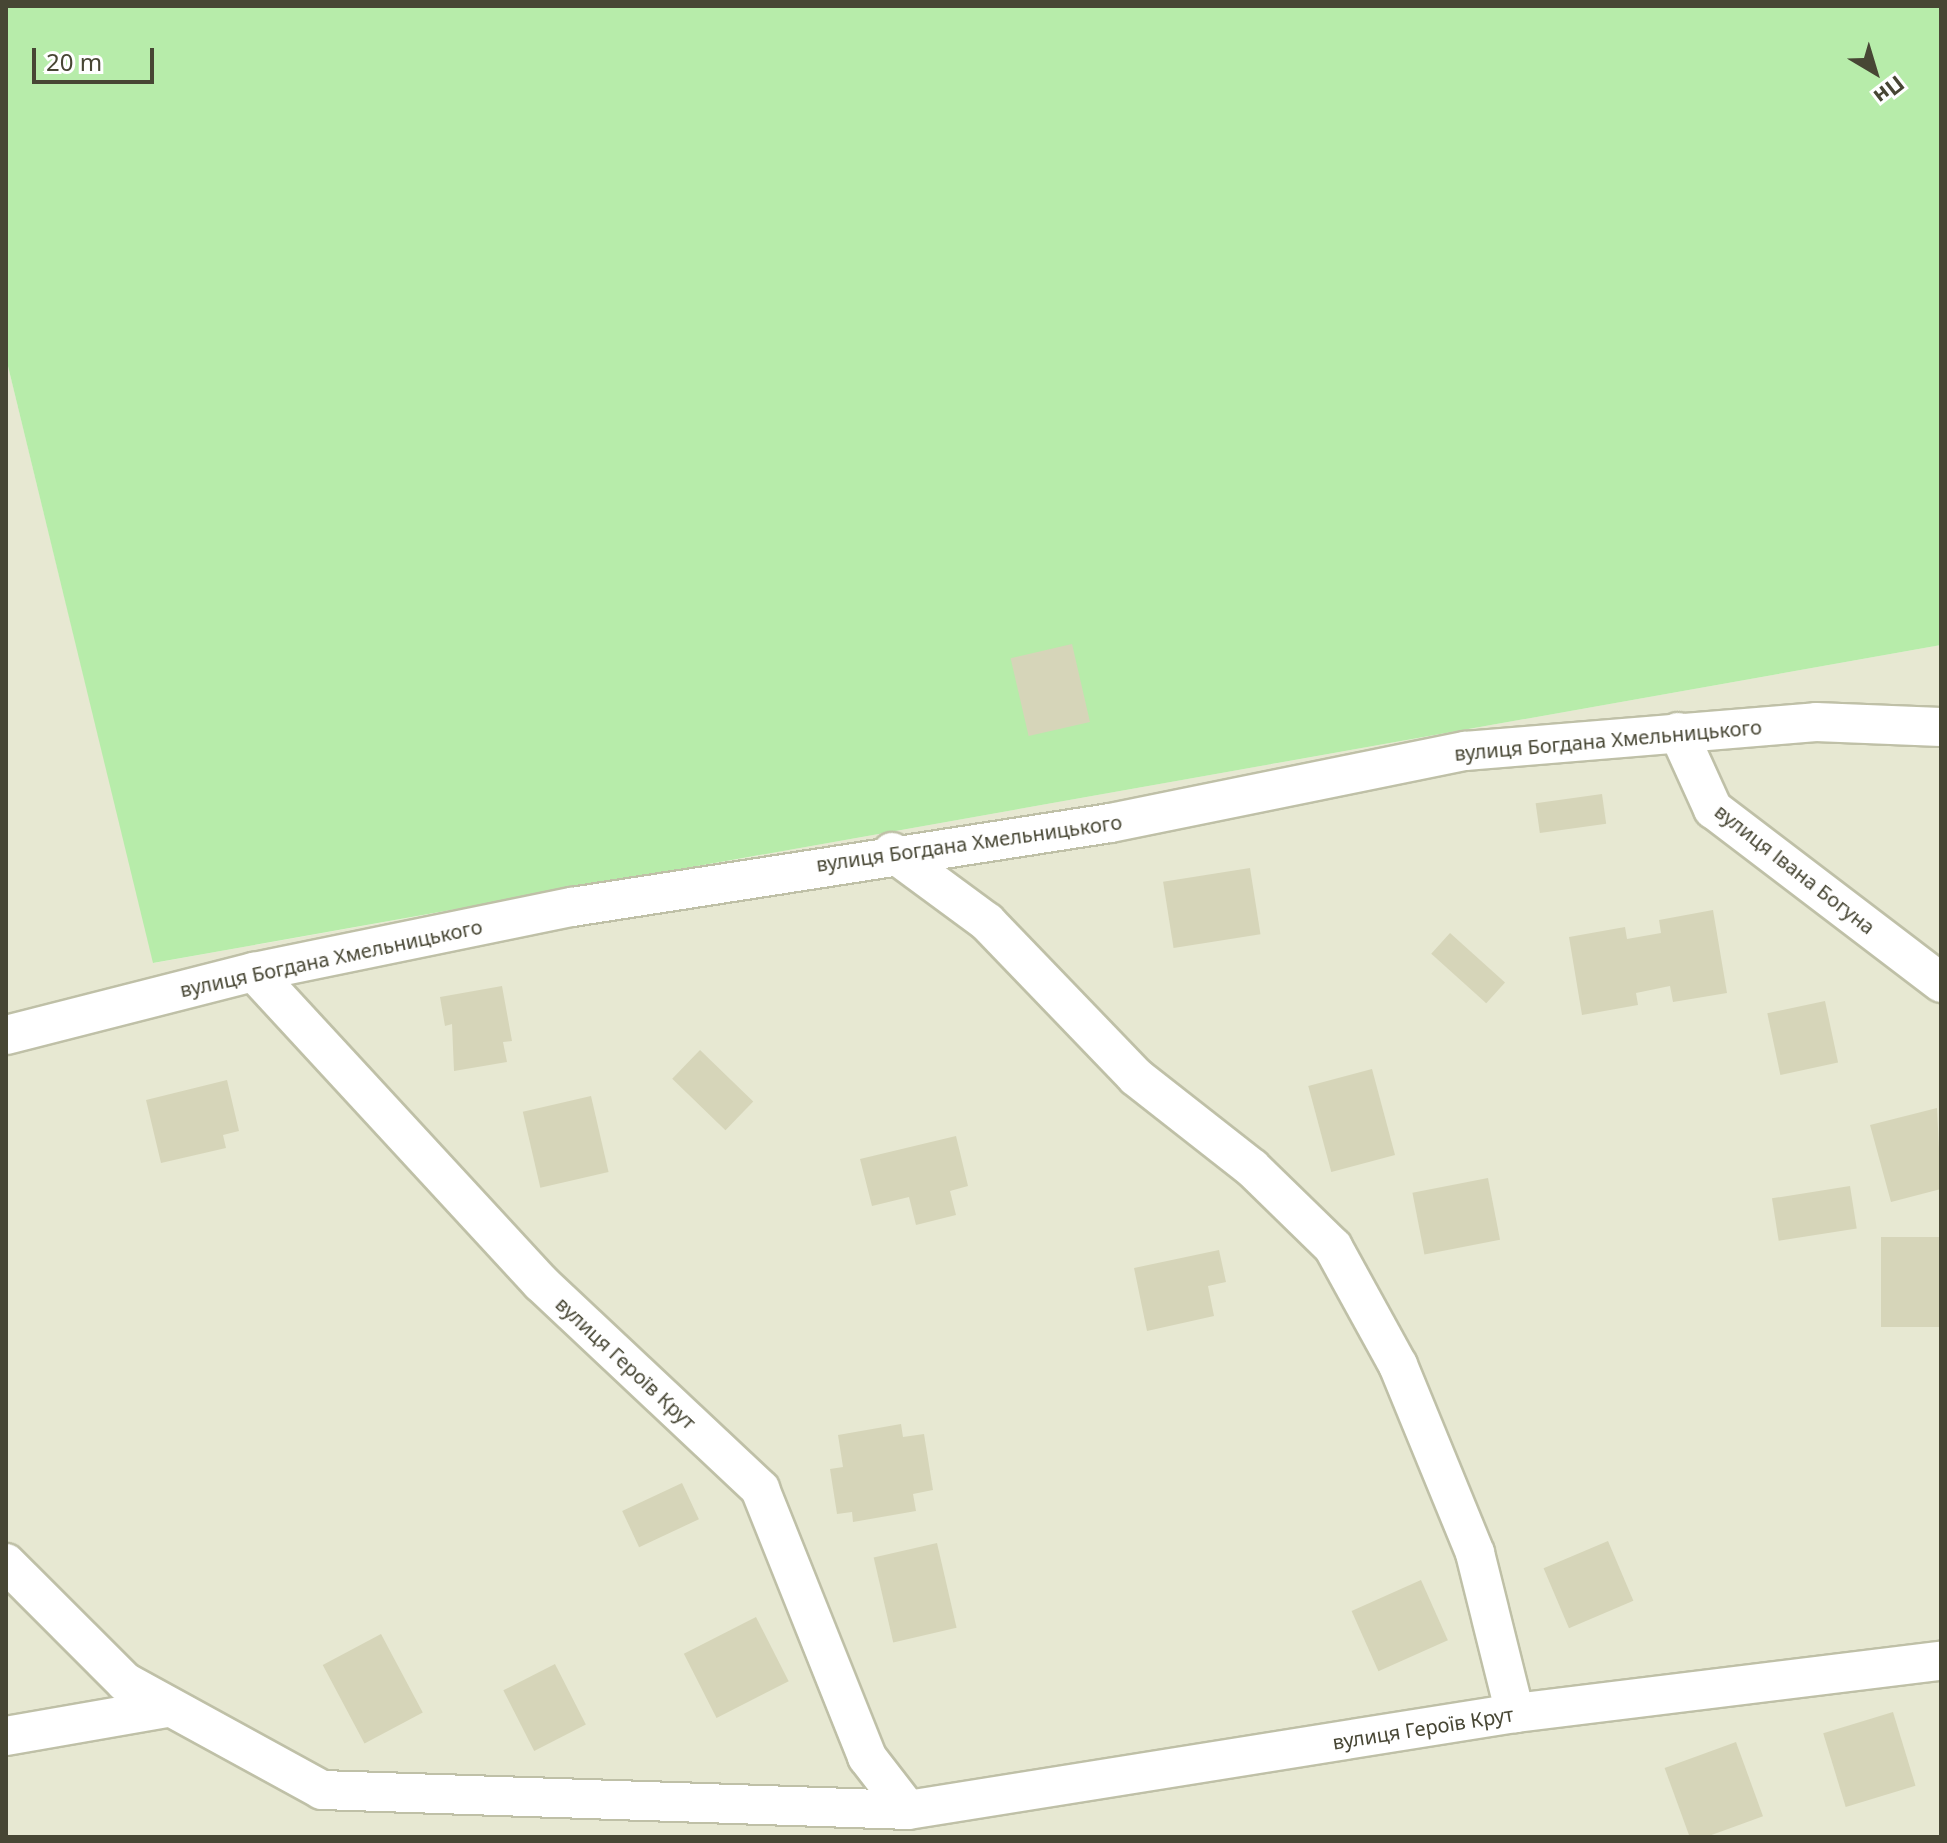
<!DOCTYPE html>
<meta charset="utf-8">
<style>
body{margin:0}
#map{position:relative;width:1947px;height:1843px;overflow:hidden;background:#f3f4e5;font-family:"Noto Sans",sans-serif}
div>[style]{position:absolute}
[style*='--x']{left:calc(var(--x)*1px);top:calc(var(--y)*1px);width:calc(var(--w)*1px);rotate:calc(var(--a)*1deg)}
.residential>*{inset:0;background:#e7e8d2}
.green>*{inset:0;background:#b7ecaa}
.building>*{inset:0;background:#d6d5b9;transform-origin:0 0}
.roads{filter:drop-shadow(2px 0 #bfc0a7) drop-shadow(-2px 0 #bfc0a7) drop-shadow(0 2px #bfc0a7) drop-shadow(0 -2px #bfc0a7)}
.minor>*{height:38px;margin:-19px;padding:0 19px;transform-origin:19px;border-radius:19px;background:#fff}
span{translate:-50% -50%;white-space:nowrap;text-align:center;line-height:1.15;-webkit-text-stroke:7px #fff;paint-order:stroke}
.street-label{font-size:20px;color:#474634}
.frame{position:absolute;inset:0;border:8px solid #474634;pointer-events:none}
.north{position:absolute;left:1835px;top:32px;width:80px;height:80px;-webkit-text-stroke:6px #fff;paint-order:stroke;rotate:142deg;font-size:22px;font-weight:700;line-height:32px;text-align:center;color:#474634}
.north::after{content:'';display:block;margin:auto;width:28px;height:36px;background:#474634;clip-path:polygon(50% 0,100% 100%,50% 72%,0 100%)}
.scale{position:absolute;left:32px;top:48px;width:122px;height:36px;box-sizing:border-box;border:4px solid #474634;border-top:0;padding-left:10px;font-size:24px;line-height:28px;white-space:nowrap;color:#474634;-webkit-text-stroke:6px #fff;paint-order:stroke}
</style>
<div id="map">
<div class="residential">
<i style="clip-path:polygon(6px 358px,154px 963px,1941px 645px,1941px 1837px,6px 1837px)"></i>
</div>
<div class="green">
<i style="clip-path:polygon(6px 6px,1941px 6px,1941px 645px,153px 963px,6px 358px)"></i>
</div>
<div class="building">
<i style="left:1072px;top:644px;width:80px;height:63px;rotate:77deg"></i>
<i style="left:1602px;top:794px;width:30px;height:67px;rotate:82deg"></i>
<i style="left:1250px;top:868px;width:67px;height:88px;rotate:81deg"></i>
<i style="clip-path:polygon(1713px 910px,1727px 993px,1673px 1002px,1670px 986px,1636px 993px,1638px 1005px,1582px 1015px,1569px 937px,1625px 927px,1627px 939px,1661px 933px,1659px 920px)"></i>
<i style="left:1450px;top:933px;width:74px;height:28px;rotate:42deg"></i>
<i style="clip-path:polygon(502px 986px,512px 1041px,503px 1042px,507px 1062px,454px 1071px,452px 1024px,445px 1026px,440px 997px)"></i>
<i style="left:1825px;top:1001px;width:63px;height:59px;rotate:78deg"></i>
<i style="left:700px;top:1050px;width:74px;height:40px;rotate:44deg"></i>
<i style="left:1372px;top:1069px;width:89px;height:66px;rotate:75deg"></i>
<i style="clip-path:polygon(227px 1080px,239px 1131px,223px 1135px,226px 1148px,161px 1163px,146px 1100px)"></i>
<i style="left:591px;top:1096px;width:78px;height:70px;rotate:77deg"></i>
<i style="clip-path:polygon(1937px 1108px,1941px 1189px,1891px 1202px,1870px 1125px)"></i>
<i style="clip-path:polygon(956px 1136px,968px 1186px,950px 1191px,956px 1215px,916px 1225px,909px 1197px,872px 1206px,860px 1159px)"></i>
<i style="left:1488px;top:1178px;width:63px;height:77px;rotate:79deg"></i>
<i style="left:1850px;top:1186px;width:43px;height:79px;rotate:81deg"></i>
<i style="left:1941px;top:1237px;width:90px;height:60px;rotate:90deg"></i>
<i style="clip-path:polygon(1219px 1250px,1226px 1282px,1208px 1286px,1214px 1316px,1147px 1331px,1134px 1268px)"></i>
<i style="clip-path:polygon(901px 1424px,903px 1437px,924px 1434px,933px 1490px,913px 1494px,916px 1511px,853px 1522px,852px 1512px,837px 1514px,830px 1469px,843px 1467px,838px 1435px)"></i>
<i style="left:682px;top:1483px;width:40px;height:66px;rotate:65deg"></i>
<i style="left:1608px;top:1541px;width:65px;height:70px;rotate:67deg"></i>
<i style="left:937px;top:1543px;width:87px;height:65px;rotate:77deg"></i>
<i style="left:1421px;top:1580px;width:66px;height:76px;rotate:66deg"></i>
<i style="left:756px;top:1617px;width:72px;height:81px;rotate:63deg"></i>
<i style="left:381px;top:1634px;width:89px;height:66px;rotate:62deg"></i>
<i style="left:555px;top:1664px;width:68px;height:58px;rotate:63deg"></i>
<i style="left:1893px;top:1712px;width:77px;height:73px;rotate:73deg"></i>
<i style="left:1736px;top:1742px;width:79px;height:76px;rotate:70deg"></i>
</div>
<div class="roads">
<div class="minor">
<i style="--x:1678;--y:732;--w:85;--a:65.6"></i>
<i style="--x:1713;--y:809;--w:287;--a:37.3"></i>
<i style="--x:892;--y:852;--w:118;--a:36.4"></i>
<i style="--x:987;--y:922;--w:215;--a:46.1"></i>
<i style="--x:1136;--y:1077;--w:147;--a:38.1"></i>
<i style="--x:1252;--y:1168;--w:113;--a:44.3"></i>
<i style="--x:1333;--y:1247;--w:135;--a:61.2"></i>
<i style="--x:1398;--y:1365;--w:203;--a:67.7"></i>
<i style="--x:1475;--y:1553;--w:165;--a:76"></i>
<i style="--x:254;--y:972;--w:423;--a:47.3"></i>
<i style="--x:541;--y:1283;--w:301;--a:43.2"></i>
<i style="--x:760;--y:1489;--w:289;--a:68.2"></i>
<i style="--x:867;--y:1757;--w:67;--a:52.3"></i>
<i style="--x:908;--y:1810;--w:615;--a:-9.08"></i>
<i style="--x:1515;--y:1713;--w:429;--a:-7"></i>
<i style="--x:6;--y:1035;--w:256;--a:-14.3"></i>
<i style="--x:254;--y:972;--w:325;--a:-11.6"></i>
<i style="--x:572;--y:907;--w:545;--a:-8.87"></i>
<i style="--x:1110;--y:823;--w:362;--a:-11.5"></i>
<i style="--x:1465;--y:751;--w:352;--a:-4.7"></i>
<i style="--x:1816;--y:722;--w:125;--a:2.3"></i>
<i style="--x:6;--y:1563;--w:168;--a:45"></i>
<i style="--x:125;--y:1682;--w:225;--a:28.7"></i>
<i style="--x:322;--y:1790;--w:586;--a:1.95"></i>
<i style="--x:6;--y:1736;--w:163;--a:-9.9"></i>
</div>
</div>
<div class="street-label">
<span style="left:1608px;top:740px;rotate:-5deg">вулиця Богдана Хмельницького</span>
<span style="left:969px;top:843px;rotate:-8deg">вулиця Богдана Хмельницького</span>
<span style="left:1795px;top:869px;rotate:38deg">вулиця Івана Богуна</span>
<span style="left:331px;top:958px;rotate:-12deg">вулиця Богдана Хмельницького</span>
<span style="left:626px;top:1363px;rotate:43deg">вулиця Героїв Крут</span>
<span style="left:1423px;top:1728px;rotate:-9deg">вулиця Героїв Крут</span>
</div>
<div class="frame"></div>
<div class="north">Пн</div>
<div class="scale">20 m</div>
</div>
